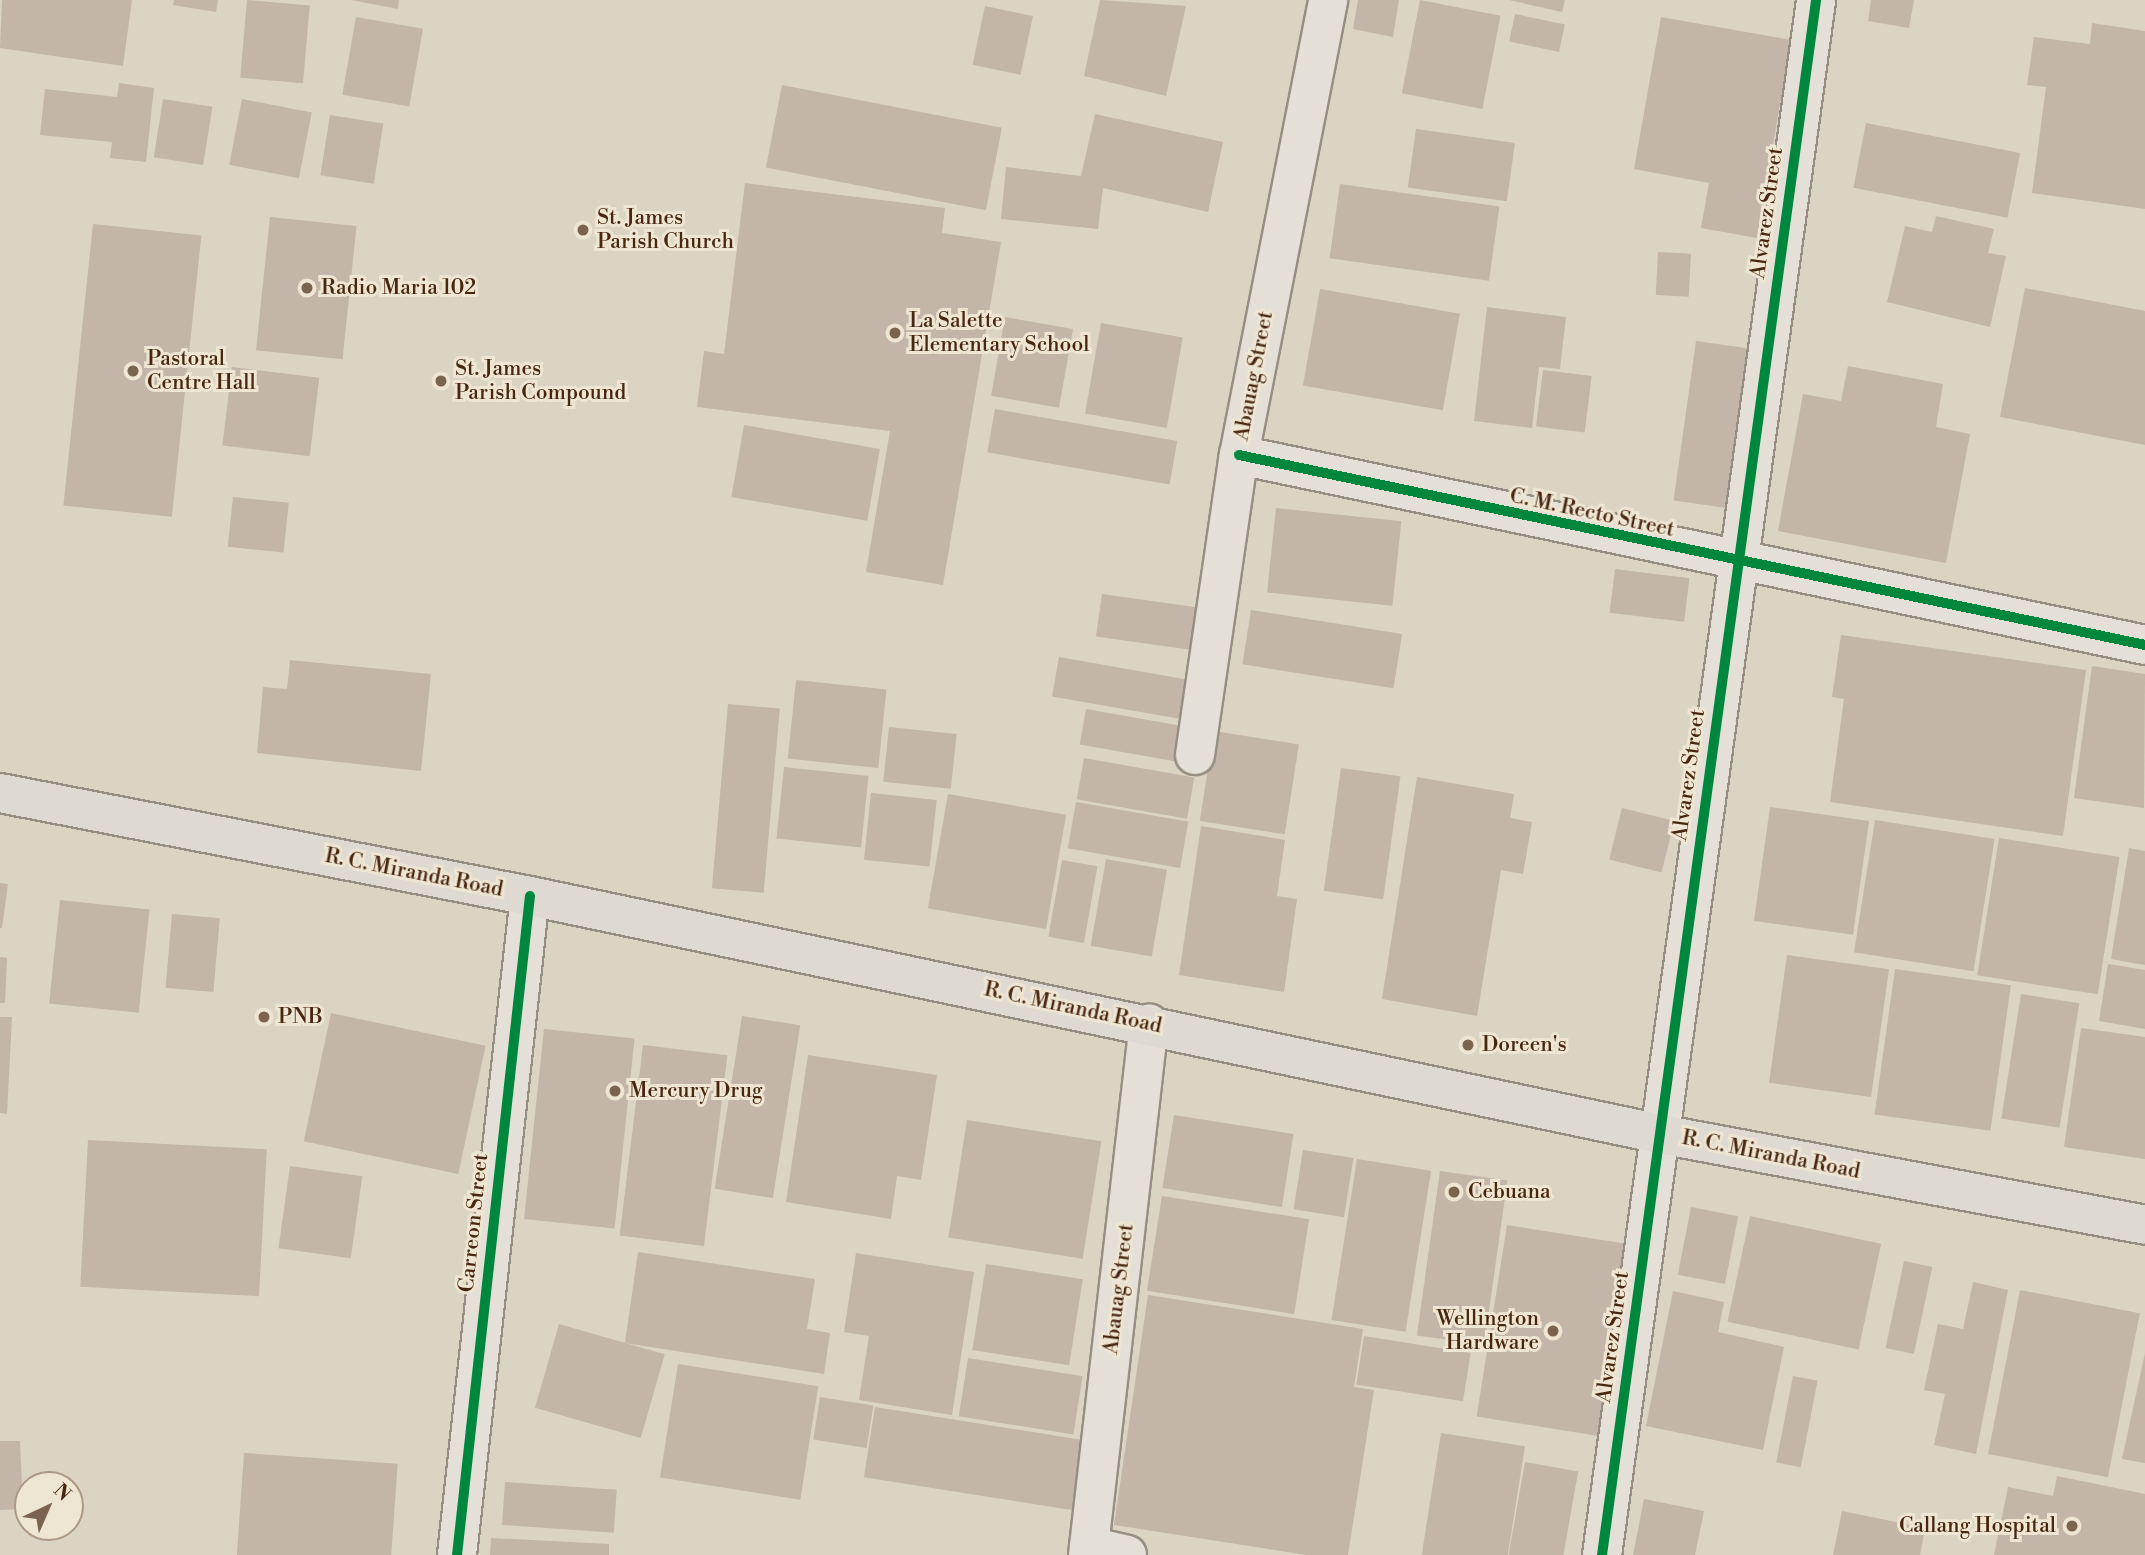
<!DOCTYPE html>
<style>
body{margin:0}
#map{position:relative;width:2145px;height:1555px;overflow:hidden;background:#dbd4c3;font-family:"Libre Bodoni",serif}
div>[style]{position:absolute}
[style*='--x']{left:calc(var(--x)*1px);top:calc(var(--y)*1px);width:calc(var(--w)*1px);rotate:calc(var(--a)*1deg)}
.building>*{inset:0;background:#c3b5a7;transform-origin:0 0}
.roads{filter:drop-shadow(2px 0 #968e82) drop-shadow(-2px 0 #968e82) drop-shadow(0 2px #968e82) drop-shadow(0 -2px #968e82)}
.minor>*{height:38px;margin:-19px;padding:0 19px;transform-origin:19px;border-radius:19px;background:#e4e0d7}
.major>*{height:38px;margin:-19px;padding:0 19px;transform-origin:19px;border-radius:19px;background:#dedad1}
.cycleway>*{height:10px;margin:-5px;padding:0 5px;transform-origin:5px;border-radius:5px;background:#00873e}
.dots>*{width:19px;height:19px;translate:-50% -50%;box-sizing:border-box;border:4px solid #eee5d2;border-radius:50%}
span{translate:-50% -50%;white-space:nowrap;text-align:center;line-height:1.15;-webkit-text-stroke:6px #eee5d2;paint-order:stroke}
.street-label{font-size:21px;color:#482711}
.poi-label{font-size:21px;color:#482711}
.left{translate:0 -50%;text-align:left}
.right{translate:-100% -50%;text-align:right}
.north{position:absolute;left:14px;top:1471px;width:70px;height:70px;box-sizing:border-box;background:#eee5d2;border:2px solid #ac9985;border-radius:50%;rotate:44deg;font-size:19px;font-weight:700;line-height:28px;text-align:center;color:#482711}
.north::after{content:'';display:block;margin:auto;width:24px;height:32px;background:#7b644f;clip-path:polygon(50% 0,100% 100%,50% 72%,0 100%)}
</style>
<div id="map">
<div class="building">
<i style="clip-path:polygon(2px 0,132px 0,123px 66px,0 48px)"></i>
<i style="clip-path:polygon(174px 0,218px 0,216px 12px,173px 5px)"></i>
<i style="left:247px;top:0;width:63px;height:78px;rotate:5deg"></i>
<i style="clip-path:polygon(351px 0,399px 0,398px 9px)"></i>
<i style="clip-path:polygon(1100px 0,1186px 6px,1166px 96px,1084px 76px)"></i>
<i style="clip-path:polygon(1358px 0,1399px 0,1393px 37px,1353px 29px)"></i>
<i style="left:1420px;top:0;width:82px;height:95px;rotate:11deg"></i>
<i style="clip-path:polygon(1509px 0,1565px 0,1562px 12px)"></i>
<i style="clip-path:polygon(1871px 0,1914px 0,1909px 28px,1868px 21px)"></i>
<i style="left:985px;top:6px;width:49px;height:60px;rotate:12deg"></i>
<i style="left:1515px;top:14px;width:51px;height:28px;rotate:12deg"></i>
<i style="left:356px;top:17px;width:68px;height:79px;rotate:10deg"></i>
<i style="clip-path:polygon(1661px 17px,1791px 40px,1757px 238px,1701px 228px,1709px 183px,1634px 169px)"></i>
<i style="clip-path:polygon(2092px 23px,2145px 31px,2145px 209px,2032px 193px,2046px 87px,2027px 85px,2034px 37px,2090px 44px)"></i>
<i style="clip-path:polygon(119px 83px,154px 88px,146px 162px,110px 158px,112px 142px,40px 135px,45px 89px,117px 97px)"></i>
<i style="left:782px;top:85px;width:224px;height:84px;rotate:11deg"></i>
<i style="left:163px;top:99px;width:50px;height:59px;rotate:9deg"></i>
<i style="left:242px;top:99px;width:71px;height:67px;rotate:11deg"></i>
<i style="clip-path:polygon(1095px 114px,1223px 142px,1208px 212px,1103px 188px,1098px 229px,1001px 219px,1006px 167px,1081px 176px)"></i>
<i style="left:330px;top:115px;width:54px;height:61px;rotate:9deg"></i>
<i style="left:1866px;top:123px;width:157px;height:66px;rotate:11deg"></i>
<i style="left:1416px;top:129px;width:100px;height:59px;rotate:8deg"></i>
<i style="clip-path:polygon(745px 183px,945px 208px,942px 233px,1001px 242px,943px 585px,866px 572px,890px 431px,697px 407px,704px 351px,724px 354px)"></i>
<i style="left:1340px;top:184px;width:161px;height:75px;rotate:8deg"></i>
<i style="clip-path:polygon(1936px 216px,1994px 229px,1988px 253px,2006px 256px,1990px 327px,1887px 302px,1905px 226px,1932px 232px)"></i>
<i style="left:270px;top:217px;width:87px;height:134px;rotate:6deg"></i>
<i style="left:93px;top:224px;width:109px;height:283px;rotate:6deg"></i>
<i style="left:1658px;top:252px;width:33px;height:43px;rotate:3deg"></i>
<i style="clip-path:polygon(2025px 288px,2145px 311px,2145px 445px,2000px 417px)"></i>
<i style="left:1320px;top:289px;width:142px;height:98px;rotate:10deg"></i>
<i style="clip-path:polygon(1487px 307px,1566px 317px,1560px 369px,1539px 367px,1532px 428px,1474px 421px)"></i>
<i style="left:1005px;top:317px;width:69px;height:80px;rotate:10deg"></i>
<i style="left:1101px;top:323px;width:83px;height:92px;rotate:10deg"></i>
<i style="left:1696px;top:341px;width:59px;height:161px;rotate:8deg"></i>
<i style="clip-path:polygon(1848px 366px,1943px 384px,1936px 427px,1970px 434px,1946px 563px,1778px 531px,1803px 394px,1841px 401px)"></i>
<i style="left:232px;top:367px;width:88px;height:79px;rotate:7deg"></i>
<i style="left:1543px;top:370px;width:49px;height:57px;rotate:7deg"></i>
<i style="left:995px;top:409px;width:185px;height:44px;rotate:10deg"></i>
<i style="left:744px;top:425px;width:138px;height:73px;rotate:10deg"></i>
<i style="left:233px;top:497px;width:56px;height:50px;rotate:6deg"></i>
<i style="left:1276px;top:508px;width:126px;height:85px;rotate:6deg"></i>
<i style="left:1615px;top:569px;width:75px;height:44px;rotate:7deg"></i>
<i style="left:1102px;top:594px;width:102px;height:43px;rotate:8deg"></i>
<i style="left:1251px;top:610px;width:153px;height:55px;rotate:9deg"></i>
<i style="clip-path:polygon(1841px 635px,2086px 670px,2063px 836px,1830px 802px,1844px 699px,1832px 697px)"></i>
<i style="left:1059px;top:657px;width:138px;height:40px;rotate:10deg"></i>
<i style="clip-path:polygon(290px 660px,431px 674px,421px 771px,257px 753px,263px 687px,287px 689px)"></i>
<i style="clip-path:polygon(2092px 666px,2145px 674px,2144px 808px,2074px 798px)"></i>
<i style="left:796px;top:680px;width:91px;height:79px;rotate:6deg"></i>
<i style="left:728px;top:704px;width:52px;height:185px;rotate:5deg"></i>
<i style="left:1086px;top:709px;width:105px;height:36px;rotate:10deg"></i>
<i style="left:889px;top:727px;width:68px;height:55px;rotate:6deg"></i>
<i style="left:1214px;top:731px;width:86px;height:91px;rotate:9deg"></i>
<i style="left:1084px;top:758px;width:112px;height:42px;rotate:10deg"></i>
<i style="left:784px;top:767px;width:85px;height:72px;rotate:6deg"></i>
<i style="left:1341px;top:768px;width:60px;height:124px;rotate:8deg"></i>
<i style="clip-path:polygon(1417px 777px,1514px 794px,1510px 818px,1532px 822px,1523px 874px,1501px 870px,1477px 1016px,1382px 999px)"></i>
<i style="left:871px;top:793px;width:66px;height:67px;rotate:6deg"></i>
<i style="left:948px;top:794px;width:120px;height:116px;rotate:10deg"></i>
<i style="left:1076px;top:802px;width:114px;height:47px;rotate:10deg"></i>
<i style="left:1770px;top:807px;width:100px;height:115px;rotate:8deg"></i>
<i style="left:1622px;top:808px;width:54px;height:53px;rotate:14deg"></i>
<i style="left:1875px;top:820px;width:121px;height:134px;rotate:9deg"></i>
<i style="clip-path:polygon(1201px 826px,1285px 840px,1277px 896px,1297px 899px,1284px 992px,1179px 975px)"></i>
<i style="left:1999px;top:838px;width:122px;height:139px;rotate:9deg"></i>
<i style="clip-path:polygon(2129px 848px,2145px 851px,2145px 965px,2111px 959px)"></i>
<i style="left:1106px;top:859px;width:62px;height:88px;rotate:10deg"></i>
<i style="left:1062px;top:860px;width:36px;height:78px;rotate:10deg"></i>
<i style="clip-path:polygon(0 883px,8px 884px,2px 928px,0 928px)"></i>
<i style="left:60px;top:900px;width:90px;height:104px;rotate:6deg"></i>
<i style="left:172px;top:914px;width:48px;height:74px;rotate:5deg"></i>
<i style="left:1787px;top:955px;width:103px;height:129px;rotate:8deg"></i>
<i style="clip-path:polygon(0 957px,7px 958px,5px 1003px,0 1003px)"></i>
<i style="clip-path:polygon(2108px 964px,2145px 970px,2145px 1029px,2099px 1021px)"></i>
<i style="left:1895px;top:969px;width:117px;height:147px;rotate:8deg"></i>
<i style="left:2021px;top:994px;width:59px;height:126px;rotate:9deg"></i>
<i style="left:331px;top:1013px;width:158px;height:131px;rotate:12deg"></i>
<i style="left:742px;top:1016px;width:59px;height:175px;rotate:9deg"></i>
<i style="clip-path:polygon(0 1017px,12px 1017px,7px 1114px,0 1113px)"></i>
<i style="clip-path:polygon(2081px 1028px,2145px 1037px,2145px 1159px,2064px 1147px)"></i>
<i style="left:544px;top:1029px;width:91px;height:191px;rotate:6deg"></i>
<i style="left:643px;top:1045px;width:85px;height:192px;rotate:7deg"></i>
<i style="clip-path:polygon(808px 1055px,937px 1075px,921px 1180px,897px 1176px,891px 1219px,786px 1202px)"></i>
<i style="left:1174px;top:1115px;width:121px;height:74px;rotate:9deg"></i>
<i style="left:967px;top:1120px;width:136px;height:119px;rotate:9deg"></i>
<i style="left:88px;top:1140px;width:179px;height:147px;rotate:3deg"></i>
<i style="left:1303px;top:1150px;width:51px;height:60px;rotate:9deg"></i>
<i style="left:1357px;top:1159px;width:75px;height:163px;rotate:9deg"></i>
<i style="left:290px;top:1166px;width:73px;height:83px;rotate:8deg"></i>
<i style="left:1440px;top:1171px;width:68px;height:166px;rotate:8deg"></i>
<i style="left:1162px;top:1196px;width:149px;height:96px;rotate:9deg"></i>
<i style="left:1691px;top:1207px;width:48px;height:69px;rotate:11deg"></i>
<i style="left:1750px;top:1216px;width:134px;height:108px;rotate:12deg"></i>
<i style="left:1507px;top:1225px;width:122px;height:194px;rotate:9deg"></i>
<i style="clip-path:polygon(638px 1252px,815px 1279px,807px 1329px,830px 1333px,824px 1374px,625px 1343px)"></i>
<i style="clip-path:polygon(856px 1253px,974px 1272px,952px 1415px,859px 1400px,869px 1336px,844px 1332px)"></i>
<i style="left:1904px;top:1261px;width:29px;height:89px;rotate:12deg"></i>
<i style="left:986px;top:1264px;width:98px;height:87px;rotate:9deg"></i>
<i style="clip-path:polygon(1973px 1282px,2008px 1290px,1976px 1454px,1934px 1445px,1945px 1394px,1924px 1390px,1938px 1324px,1963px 1329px)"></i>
<i style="left:2020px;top:1290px;width:122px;height:167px;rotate:11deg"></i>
<i style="clip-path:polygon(1673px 1291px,1724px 1302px,1718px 1332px,1784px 1347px,1763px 1450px,1646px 1426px)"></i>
<i style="clip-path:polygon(1148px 1295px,1363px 1329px,1354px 1387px,1374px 1390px,1348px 1555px,1307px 1555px,1114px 1525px)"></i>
<i style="left:559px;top:1324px;width:110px;height:87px;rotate:16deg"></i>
<i style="left:1364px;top:1336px;width:108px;height:49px;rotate:9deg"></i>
<i style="clip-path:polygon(2145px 1353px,2145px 1463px,2122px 1459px)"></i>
<i style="left:968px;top:1358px;width:116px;height:59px;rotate:9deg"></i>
<i style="left:678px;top:1364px;width:142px;height:115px;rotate:9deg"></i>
<i style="left:1793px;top:1376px;width:25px;height:88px;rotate:11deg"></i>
<i style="left:820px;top:1397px;width:54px;height:43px;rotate:9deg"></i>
<i style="left:875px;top:1407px;width:215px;height:71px;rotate:9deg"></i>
<i style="left:1441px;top:1433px;width:85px;height:123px;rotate:9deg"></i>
<i style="clip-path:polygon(0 1441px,20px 1441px,23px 1509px,0 1510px)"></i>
<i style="left:244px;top:1453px;width:154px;height:102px;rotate:4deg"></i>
<i style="left:1525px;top:1462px;width:54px;height:94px;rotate:10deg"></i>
<i style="clip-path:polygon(2057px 1476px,2145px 1494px,2145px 1555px,1994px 1555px,2008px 1487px,2053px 1496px)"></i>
<i style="left:505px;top:1482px;width:112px;height:43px;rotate:4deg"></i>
<i style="clip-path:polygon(1644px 1499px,1704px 1511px,1695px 1555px,1633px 1555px)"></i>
<i style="clip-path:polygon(1842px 1511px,1925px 1528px,1920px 1555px,1833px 1555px)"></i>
<i style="clip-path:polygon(491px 1538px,609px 1544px,609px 1555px,490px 1555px)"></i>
</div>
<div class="roads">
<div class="minor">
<i style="--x:1239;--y:455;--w:926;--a:11.84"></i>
<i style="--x:1195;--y:755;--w:303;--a:-81.7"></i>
<i style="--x:1239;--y:455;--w:464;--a:-78.9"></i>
<i style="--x:1089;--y:1546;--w:39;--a:13"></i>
<i style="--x:457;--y:1555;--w:663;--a:-83.68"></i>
<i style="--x:1088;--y:1555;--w:535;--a:-83.46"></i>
<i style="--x:1602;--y:1555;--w:1570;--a:-82.16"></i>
</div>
<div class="major">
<i style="--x:0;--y:793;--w:540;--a:11"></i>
<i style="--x:530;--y:896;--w:1155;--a:11.89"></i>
<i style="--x:1660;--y:1134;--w:493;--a:10.6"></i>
</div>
</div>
<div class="cycleway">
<i style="--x:1239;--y:455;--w:926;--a:11.84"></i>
<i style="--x:457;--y:1555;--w:663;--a:-83.68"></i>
<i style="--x:1602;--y:1555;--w:1570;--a:-82.16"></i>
</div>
<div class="dots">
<i style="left:583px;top:230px;background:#7b644f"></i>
<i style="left:307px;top:288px;background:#7b644f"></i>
<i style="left:895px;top:333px;background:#7b644f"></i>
<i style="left:133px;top:371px;background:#7b644f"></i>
<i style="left:441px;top:381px;background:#7b644f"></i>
<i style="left:264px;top:1017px;background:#7b644f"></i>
<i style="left:1468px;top:1045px;background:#7b644f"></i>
<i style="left:615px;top:1091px;background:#7b644f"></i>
<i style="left:1454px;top:1192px;background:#7b644f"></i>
<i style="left:1553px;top:1331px;background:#7b644f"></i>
<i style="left:2072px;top:1526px;background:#7b644f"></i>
</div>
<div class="street-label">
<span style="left:1767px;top:213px;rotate:-82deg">Alvarez Street</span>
<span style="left:1254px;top:376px;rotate:-79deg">Abauag Street</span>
<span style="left:1592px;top:513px;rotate:12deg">C. M. Recto Street</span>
<span style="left:1689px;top:775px;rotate:-82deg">Alvarez Street</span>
<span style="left:414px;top:873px;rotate:11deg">R. C. Miranda Road</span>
<span style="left:1073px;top:1008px;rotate:12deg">R. C. Miranda Road</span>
<span style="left:1771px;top:1155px;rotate:11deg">R. C. Miranda Road</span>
<span style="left:474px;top:1223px;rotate:-84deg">Carreon Street</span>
<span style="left:1119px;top:1289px;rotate:-83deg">Abauag Street</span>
<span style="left:1613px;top:1337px;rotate:-82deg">Alvarez Street</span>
</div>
<div class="poi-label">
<span class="left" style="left:597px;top:230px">St. James<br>Parish Church</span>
<span class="left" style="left:321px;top:288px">Radio Maria 102</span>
<span class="left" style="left:909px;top:333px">La Salette<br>Elementary School</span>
<span class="left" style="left:147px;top:371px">Pastoral<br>Centre Hall</span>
<span class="left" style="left:455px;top:381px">St. James<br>Parish Compound</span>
<span class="left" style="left:278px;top:1017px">PNB</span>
<span class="left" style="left:1482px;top:1045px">Doreen's</span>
<span class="left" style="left:629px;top:1091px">Mercury Drug</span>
<span class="left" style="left:1468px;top:1192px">Cebuana</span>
<span class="right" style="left:1539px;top:1331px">Wellington<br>Hardware</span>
<span class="right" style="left:2056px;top:1526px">Callang Hospital</span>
</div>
<div class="north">N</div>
</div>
